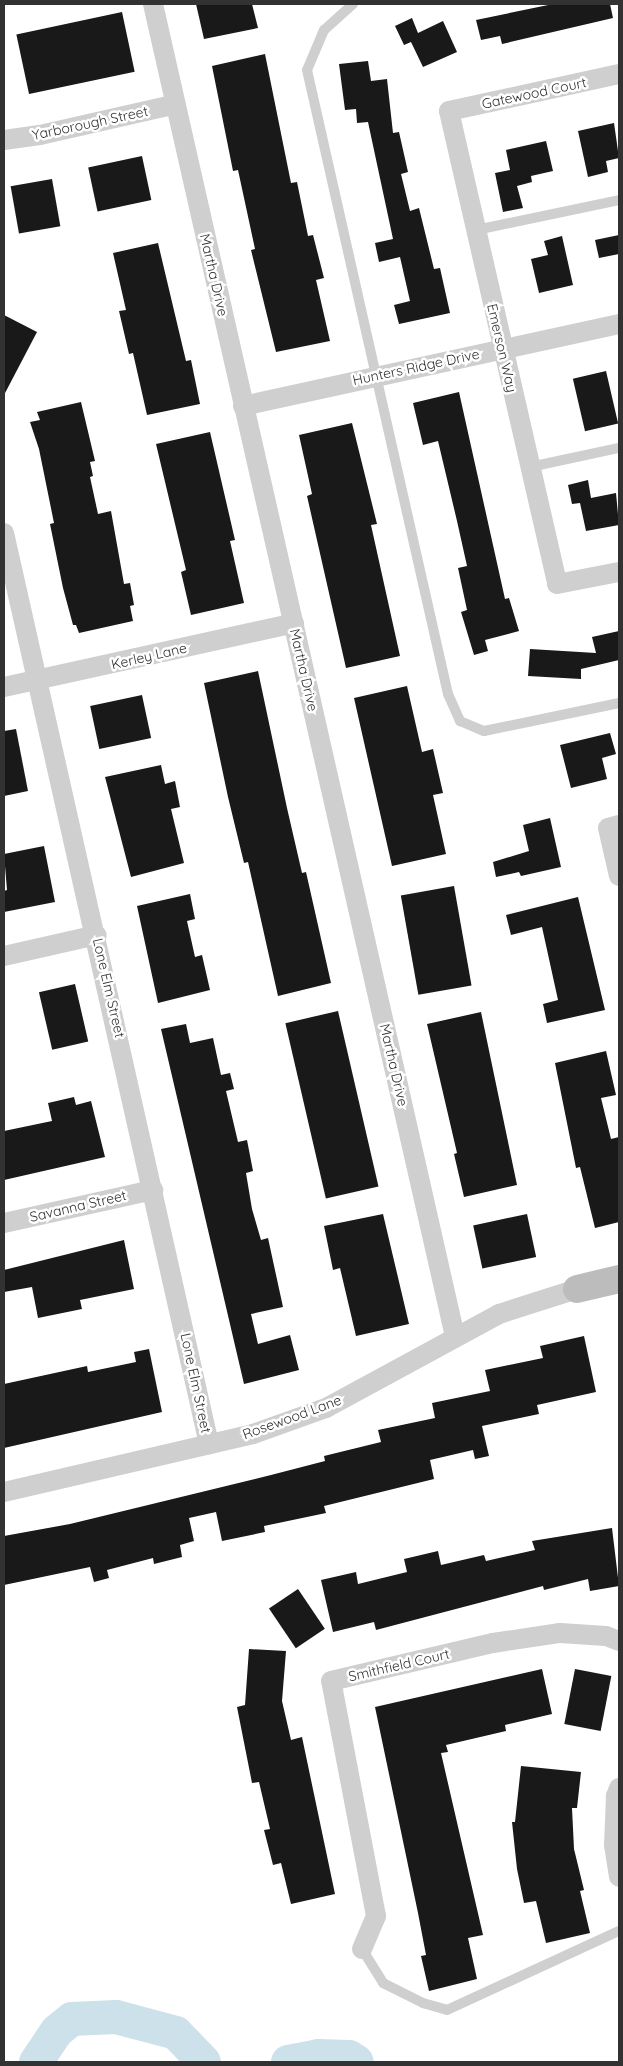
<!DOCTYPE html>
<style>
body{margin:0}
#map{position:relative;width:623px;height:2066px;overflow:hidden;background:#fff;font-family:Quicksand,sans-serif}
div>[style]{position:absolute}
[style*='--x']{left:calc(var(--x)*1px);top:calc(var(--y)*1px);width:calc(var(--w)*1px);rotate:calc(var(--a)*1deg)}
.river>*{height:34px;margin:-17px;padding:0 17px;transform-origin:17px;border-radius:17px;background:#cde1ea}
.building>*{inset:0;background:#191919;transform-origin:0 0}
.lane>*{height:10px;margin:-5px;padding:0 5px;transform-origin:5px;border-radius:5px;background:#cfcfcf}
.street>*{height:20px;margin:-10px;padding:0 10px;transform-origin:10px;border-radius:10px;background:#cfcfcf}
.secondary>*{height:28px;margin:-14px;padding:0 14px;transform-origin:14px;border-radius:14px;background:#bcbcbc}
span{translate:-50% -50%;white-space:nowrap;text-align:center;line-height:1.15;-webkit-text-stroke:5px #fff;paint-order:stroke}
.street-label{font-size:14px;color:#323232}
.frame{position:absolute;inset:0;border:5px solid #323232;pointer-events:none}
</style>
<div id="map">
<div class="river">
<i style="--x:36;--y:2062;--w:37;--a:-56"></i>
<i style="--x:57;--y:2031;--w:19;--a:-39"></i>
<i style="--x:72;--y:2019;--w:44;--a:-2.6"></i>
<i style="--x:116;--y:2017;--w:62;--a:14.9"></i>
<i style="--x:176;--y:2033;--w:40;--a:46"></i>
<i style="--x:288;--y:2062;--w:31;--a:-11"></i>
<i style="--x:318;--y:2056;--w:31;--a:2"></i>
<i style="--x:349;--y:2057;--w:9;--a:32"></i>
</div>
<div class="building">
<i style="clip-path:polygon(196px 4px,252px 4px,258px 28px,204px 39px)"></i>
<i style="clip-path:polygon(553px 4px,610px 4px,613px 18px,502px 44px,500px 36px,481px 40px,476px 20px)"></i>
<i style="left:122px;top:12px;width:61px;height:108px;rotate:78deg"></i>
<i style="clip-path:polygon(412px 18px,418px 33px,443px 21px,457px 52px,423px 67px,411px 42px,404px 45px,395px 26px)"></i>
<i style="clip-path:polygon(265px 54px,291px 183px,297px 182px,308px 236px,313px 235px,324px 278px,316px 280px,330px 341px,276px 352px,251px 250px,255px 249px,238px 170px,233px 171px,212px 66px)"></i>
<i style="clip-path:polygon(368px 61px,371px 81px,387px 79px,393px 133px,399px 132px,408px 172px,401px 174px,410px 211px,419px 208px,434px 269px,440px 268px,450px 313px,399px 324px,394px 305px,410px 301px,400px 257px,379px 262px,375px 243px,393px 239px,368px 122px,357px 123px,356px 109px,345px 110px,339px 64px)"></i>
<i style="clip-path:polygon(614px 123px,619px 158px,606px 161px,608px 172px,588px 177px,578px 131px)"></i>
<i style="clip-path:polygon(546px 141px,553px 171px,531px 176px,532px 182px,517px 186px,523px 208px,503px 212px,495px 173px,510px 170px,506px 150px)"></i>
<i style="left:142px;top:156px;width:45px;height:55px;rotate:78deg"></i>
<i style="left:52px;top:179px;width:48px;height:42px;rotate:80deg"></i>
<i style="clip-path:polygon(619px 235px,619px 254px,599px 258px,595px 240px)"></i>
<i style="clip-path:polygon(562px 236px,573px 285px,539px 293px,531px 259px,548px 255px,544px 241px)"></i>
<i style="clip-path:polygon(158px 243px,186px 361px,191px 360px,200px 404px,147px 415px,133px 353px,129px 354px,119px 311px,126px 310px,113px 253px)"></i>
<i style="clip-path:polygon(4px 315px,37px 332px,4px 395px)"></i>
<i style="left:606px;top:371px;width:54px;height:34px;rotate:77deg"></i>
<i style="clip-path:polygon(459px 392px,505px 599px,509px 598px,519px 631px,485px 640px,488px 651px,474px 655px,461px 612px,467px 610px,458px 568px,467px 566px,457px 521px,438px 441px,423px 445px,413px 403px)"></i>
<i style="clip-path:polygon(81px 402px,95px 461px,90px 462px,93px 476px,90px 477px,98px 514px,111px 511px,124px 584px,130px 583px,134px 605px,130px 606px,133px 621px,79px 633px,76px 625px,73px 625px,63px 588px,50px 524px,54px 523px,39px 449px,30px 422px,40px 420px,37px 412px)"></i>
<i style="clip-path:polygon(352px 423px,377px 524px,371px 525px,400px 656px,346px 668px,307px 496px,312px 494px,299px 435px)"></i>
<i style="clip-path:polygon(210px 432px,235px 540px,230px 541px,244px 603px,191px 615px,181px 572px,186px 570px,156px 444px)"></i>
<i style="clip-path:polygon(588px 480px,591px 498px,616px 493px,619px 525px,586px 531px,580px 503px,572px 504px,568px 485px)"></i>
<i style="clip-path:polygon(619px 631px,619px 660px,581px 669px,581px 679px,528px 676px,530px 649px,596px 653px,592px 637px)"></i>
<i style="clip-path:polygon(258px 671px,287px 808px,302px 873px,306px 872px,331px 983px,278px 996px,248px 862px,244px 863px,228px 797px,204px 683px)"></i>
<i style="clip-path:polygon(407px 686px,422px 752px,433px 749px,443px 793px,433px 795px,446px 854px,392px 866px,354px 698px)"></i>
<i style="left:142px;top:695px;width:44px;height:53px;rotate:78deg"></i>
<i style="clip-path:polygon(16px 729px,28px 791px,4px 796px,4px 731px)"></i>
<i style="clip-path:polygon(610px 733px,616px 754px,602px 758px,607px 779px,571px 788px,560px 745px)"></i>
<i style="clip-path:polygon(161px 765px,165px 784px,175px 781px,180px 807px,171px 809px,184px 863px,131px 877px,105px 777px)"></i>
<i style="clip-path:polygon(550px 818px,561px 867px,521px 876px,519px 872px,496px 877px,493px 862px,529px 851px,523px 825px)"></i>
<i style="clip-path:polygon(44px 846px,55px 902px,4px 912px,4px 891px,7px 890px,4px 854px)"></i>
<i style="left:454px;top:886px;width:101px;height:54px;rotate:80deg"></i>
<i style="clip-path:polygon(190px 894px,195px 919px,187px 921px,195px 957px,202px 955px,210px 990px,158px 1003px,137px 906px)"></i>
<i style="clip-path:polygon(578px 897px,605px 1010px,547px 1023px,543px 1004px,558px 1000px,542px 927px,511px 935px,506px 915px)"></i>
<i style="left:75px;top:984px;width:59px;height:37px;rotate:77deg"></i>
<i style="left:338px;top:1011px;width:180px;height:54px;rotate:77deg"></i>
<i style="clip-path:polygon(481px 1012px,517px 1185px,464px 1197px,454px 1154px,457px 1153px,427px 1024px)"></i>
<i style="clip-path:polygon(186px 1024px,190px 1043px,213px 1038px,221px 1075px,230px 1073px,234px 1089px,226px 1091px,238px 1142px,247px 1140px,253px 1171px,246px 1173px,252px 1209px,261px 1240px,268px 1238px,283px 1307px,251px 1314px,258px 1344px,290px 1335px,299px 1370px,244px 1384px,161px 1029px)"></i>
<i style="clip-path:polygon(606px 1051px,616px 1095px,601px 1098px,611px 1139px,619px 1137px,619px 1222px,595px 1228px,580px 1167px,576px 1168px,555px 1063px)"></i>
<i style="clip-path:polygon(74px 1097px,76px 1105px,91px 1101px,105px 1157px,4px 1180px,4px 1131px,52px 1121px,48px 1103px)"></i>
<i style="clip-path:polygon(383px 1214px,409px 1324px,356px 1336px,340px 1268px,333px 1270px,324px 1226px)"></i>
<i style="left:527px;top:1214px;width:44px;height:55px;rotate:78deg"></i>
<i style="clip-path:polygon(124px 1240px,134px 1289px,80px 1300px,82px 1309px,38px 1318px,32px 1287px,4px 1292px,4px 1270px)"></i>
<i style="clip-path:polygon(584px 1336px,596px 1392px,537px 1405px,539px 1414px,482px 1426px,489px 1456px,475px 1459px,473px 1450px,430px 1460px,434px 1479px,324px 1506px,326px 1513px,264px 1526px,265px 1532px,222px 1541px,216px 1512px,189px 1518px,194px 1541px,180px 1545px,182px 1557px,154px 1564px,153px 1558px,107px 1570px,109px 1578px,94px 1582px,90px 1567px,4px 1585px,4px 1536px,70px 1524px,271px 1475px,325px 1461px,324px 1456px,381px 1442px,378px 1430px,435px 1418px,432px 1403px,490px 1391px,485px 1370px,543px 1358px,540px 1346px)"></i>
<i style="clip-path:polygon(149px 1349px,162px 1412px,4px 1448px,4px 1384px,87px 1366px,88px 1372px,136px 1362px,134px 1352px)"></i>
<i style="clip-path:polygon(612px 1528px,619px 1586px,590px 1591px,588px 1579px,544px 1590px,543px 1586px,376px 1630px,374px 1622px,333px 1632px,321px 1580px,356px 1572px,358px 1584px,407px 1572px,404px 1559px,438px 1551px,441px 1565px,484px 1555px,486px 1561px,535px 1550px,532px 1541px)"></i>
<i style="left:298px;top:1589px;width:48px;height:35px;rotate:56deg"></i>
<i style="clip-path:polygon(249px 1649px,286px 1651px,282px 1701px,291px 1740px,302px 1737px,335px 1894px,291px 1904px,281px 1863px,273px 1865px,264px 1830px,270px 1829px,259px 1782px,252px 1783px,237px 1707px,245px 1705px)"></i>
<i style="clip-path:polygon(542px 1669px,552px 1714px,505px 1725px,506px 1731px,446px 1745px,448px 1752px,441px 1753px,483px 1935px,468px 1938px,477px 1979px,429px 1991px,421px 1956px,426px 1955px,418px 1913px,375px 1707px)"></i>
<i style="left:575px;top:1669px;width:37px;height:56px;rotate:11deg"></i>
<i style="clip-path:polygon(521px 1766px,581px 1772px,577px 1808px,572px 1808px,574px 1849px,584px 1890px,580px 1891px,590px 1933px,546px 1943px,536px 1901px,524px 1903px,517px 1869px,512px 1822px,515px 1822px)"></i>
</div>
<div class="lane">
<i style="--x:353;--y:4;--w:39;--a:138"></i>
<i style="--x:324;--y:30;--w:43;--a:113"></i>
<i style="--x:307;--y:70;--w:640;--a:77.27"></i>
<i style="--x:448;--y:694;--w:30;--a:66"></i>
<i style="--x:460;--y:721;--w:26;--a:23"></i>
<i style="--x:484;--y:731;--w:138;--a:-11.7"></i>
<i style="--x:476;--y:230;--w:146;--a:-11.8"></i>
<i style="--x:530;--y:467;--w:91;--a:-12.1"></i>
<i style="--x:362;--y:1949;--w:40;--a:58"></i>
<i style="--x:383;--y:1983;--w:45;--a:26.6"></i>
<i style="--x:423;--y:2003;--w:25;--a:16"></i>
<i style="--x:447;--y:2010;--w:189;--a:-24.7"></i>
</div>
<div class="street">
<i style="--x:153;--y:4;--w:1367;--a:77.23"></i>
<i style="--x:619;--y:74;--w:174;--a:167.7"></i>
<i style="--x:449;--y:111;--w:485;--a:77.1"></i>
<i style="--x:557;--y:584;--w:63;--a:-11"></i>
<i style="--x:4;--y:140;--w:36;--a:-8"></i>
<i style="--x:40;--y:135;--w:139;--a:-12.8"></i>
<i style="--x:243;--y:406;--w:385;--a:-12.3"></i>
<i style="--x:4;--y:533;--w:934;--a:77.32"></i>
<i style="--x:4;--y:687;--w:297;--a:-12.4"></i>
<i style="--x:619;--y:825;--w:11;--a:165"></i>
<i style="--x:608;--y:828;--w:49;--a:77.1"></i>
<i style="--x:4;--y:956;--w:95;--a:-12.7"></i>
<i style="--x:4;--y:1223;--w:153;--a:-12.5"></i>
<i style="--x:4;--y:1492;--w:256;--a:-13.1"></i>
<i style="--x:253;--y:1434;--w:77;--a:-19.6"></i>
<i style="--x:326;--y:1408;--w:197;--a:-28.5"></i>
<i style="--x:499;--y:1314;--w:82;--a:-17.8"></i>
<i style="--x:619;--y:1788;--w:9;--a:111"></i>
<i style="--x:616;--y:1796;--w:49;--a:92.3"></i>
<i style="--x:614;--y:1845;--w:32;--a:81"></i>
<i style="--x:362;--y:1949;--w:36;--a:-67"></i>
<i style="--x:376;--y:1916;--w:239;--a:-100.8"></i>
<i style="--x:331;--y:1681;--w:166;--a:-13.2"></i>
<i style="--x:493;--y:1643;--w:68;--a:-8.5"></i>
<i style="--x:560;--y:1633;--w:46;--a:3.7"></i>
<i style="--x:606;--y:1636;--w:14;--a:21"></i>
</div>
<div class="secondary">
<i style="--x:577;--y:1289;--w:43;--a:-13.4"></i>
</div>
<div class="street-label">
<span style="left:534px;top:93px;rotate:-12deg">Gatewood Court</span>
<span style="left:90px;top:123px;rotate:-12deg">Yarborough Street</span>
<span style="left:214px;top:275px;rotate:77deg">Martha Drive</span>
<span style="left:502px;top:348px;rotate:77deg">Emerson Way</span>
<span style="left:416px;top:367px;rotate:-12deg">Hunters Ridge Drive</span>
<span style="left:149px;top:656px;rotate:-13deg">Kerley Lane</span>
<span style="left:304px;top:670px;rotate:77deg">Martha Drive</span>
<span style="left:109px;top:988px;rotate:77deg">Lone Elm Street</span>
<span style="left:394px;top:1065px;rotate:77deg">Martha Drive</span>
<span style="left:78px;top:1206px;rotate:-13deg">Savanna Street</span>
<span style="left:196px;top:1383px;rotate:78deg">Lone Elm Street</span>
<span style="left:292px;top:1417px;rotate:-20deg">Rosewood Lane</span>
<span style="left:399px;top:1665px;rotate:-13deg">Smithfield Court</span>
</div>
<div class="frame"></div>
</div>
